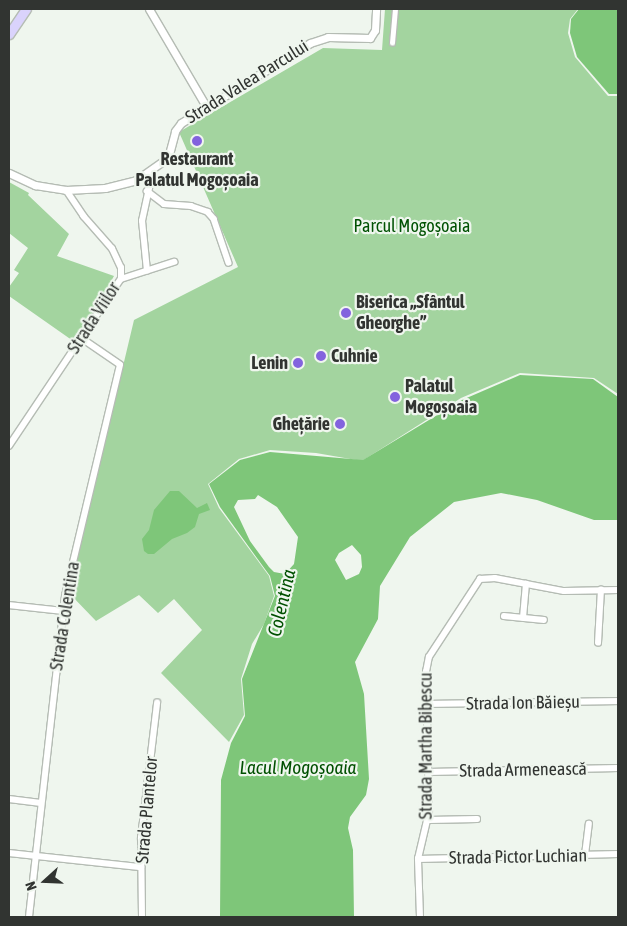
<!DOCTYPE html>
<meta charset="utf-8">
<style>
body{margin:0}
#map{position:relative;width:627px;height:926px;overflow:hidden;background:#eff6ee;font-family:"Asap Condensed",sans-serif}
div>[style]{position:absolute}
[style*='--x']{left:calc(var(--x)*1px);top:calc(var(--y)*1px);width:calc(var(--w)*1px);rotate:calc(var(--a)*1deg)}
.green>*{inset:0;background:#a3d49f}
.water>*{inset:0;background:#7ec679}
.roads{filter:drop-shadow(1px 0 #b5bcb4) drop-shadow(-1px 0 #b5bcb4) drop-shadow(0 1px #b5bcb4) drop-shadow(0 -1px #b5bcb4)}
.pedestrian>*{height:4.5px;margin:-2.25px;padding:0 2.25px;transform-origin:2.25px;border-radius:2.25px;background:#fff}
.minor>*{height:5.5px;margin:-2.75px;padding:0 2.75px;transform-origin:2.75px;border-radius:2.75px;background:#fff}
.tertiary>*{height:7px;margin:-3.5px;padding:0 3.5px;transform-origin:3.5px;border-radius:3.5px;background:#fff}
.primary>*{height:9px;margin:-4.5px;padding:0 4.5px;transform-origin:4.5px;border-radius:4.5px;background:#dad3fc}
.dots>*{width:14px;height:14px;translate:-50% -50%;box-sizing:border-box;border:2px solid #eff6ee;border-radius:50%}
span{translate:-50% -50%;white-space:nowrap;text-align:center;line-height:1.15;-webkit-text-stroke:4.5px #eff6ee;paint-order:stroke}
.street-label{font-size:18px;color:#313431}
.poi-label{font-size:18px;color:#313431;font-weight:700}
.left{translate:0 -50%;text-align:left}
.right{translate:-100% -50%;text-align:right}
.park-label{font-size:18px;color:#015203}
.water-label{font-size:19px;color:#005001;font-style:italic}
.frame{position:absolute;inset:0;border:10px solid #313431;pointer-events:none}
.north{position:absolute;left:20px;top:856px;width:50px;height:50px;-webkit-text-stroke:4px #eff6ee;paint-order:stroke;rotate:250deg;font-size:14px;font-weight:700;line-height:20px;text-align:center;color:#313431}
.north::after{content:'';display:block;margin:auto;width:18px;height:22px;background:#313431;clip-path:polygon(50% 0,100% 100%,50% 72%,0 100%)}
</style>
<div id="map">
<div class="green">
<i style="clip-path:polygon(385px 9px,578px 9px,570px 19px,568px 33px,575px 57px,608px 96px,618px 96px,618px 394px,594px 378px,520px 373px,461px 398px,362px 461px,316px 453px,270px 450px,239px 459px,208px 484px,219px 508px,269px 576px,274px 596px,264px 624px,252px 644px,241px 679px,244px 715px,229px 742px,161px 673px,202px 630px,174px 599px,158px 613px,139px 595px,96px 621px,69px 593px,134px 320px,238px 267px,179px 132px,323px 48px,382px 50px)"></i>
<i style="clip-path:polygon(9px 182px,29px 193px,28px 195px,69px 234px,57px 256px,114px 276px,76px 343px,9px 296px,9px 287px,19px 273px,14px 270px,28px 248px,9px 233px)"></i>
</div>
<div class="water">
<i style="clip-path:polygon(579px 9px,618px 9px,618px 94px,609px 94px,577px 57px,570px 33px,571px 19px)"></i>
<i style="clip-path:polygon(evenodd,520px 375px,593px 379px,618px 397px,618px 520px,594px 520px,537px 500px,501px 493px,454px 502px,410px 537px,380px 586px,378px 619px,355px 662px,364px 694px,369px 779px,366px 795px,350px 817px,348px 828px,353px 850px,354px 917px,220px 917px,221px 780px,231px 743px,245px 716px,242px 679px,275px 596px,270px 576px,220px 507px,209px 484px,240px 460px,270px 452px,363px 460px,462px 400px,520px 375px,258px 495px,277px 507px,298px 537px,294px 564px,285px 574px,274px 572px,269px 567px,250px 541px,234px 507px,238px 500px,255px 499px,258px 495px,520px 375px,352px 545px,361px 555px,362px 567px,359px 574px,346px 580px,335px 560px,339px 553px,352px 545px)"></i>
<i style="clip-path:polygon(170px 491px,179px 491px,197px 508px,207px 503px,210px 510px,199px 514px,195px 527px,187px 533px,172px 539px,154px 554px,148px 554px,144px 551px,142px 539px,149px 530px,154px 510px)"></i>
</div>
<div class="roads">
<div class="pedestrian">
<i style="--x:392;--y:43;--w:34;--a:-85"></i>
</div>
<div class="minor">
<i style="--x:147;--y:191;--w:21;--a:37"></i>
<i style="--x:164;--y:204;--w:27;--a:4"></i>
<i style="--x:191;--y:206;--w:18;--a:19"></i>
<i style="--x:208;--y:212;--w:9;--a:49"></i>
<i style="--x:214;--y:219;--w:46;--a:71.2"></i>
<i style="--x:147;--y:271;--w:50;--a:-95.7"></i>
<i style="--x:142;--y:221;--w:52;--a:-77.8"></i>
<i style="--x:121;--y:279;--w:56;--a:-17.8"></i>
<i style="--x:9;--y:446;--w:201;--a:-56.2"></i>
<i style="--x:121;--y:279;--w:11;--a:-90"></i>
<i style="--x:121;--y:268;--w:21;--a:-115"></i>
<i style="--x:112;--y:249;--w:43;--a:-131.2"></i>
<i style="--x:84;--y:217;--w:32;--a:-124"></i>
<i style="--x:9;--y:605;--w:54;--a:6.3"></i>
<i style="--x:504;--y:616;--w:40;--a:5.7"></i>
<i style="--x:523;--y:618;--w:34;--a:-85"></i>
<i style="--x:598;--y:643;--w:53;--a:-86.8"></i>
<i style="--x:427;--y:704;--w:191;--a:-0.9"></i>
<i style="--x:428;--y:772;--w:190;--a:-1.2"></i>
<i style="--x:9;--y:799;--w:32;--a:7"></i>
<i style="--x:429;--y:820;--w:48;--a:-1.2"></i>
<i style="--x:9;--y:853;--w:133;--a:6.1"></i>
<i style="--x:585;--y:855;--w:31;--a:-83"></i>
<i style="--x:418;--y:859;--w:200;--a:-1.4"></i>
<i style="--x:29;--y:917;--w:323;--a:-83.6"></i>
<i style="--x:65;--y:596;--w:237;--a:-76.6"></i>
<i style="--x:120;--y:365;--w:46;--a:-145.6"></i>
<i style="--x:142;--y:917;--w:79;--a:-90.7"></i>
<i style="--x:141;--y:838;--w:136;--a:-83.2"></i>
<i style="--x:420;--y:917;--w:58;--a:-92"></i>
<i style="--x:418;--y:859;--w:48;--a:-76.8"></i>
<i style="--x:429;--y:812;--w:140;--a:-91.2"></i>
<i style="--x:426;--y:672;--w:15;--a:-79"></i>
<i style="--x:429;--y:657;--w:93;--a:-56.8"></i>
<i style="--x:480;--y:579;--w:15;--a:-4"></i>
<i style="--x:495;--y:578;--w:70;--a:10.7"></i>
<i style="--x:564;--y:591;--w:54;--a:-1.1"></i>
</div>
<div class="tertiary">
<i style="--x:149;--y:9;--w:115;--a:59.6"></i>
<i style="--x:9;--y:173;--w:29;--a:25"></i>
<i style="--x:35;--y:185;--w:31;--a:9"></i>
<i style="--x:66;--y:190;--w:39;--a:-3"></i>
<i style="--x:105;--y:188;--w:32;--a:-14"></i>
<i style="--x:136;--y:180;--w:39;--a:-35"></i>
<i style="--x:168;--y:158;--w:28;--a:-75"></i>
<i style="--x:175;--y:131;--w:10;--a:-53"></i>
<i style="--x:181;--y:123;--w:152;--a:-31.8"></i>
<i style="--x:310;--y:43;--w:19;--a:-18"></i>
<i style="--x:328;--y:37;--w:42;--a:1.4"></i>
<i style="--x:370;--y:38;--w:9;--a:-58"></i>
<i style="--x:375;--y:30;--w:21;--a:-87"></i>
</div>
<div class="primary">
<i style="--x:9;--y:34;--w:30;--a:-56"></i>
</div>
</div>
<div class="dots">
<i style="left:197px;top:141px;background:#8363de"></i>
<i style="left:346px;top:313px;background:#8363de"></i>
<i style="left:321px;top:356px;background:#8363de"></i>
<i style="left:298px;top:363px;background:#8363de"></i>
<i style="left:395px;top:397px;background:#8363de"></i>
<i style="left:340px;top:424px;background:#8363de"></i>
</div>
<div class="street-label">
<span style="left:247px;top:82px;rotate:-32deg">Strada Valea Parcului</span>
<span style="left:94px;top:318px;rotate:-57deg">Strada Viilor</span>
<span style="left:65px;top:616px;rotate:-81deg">Strada Colentina</span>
<span style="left:523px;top:703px;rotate:-1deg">Strada Ion Băieșu</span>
<span style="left:426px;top:746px;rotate:-90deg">Strada Martha Bibescu</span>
<span style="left:523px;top:770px;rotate:-1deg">Strada Armenească</span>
<span style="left:147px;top:810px;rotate:-85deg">Strada Plantelor</span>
<span style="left:518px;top:857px;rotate:-1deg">Strada Pictor Luchian</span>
</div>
<div class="poi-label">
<span style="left:197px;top:170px">Restaurant<br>Palatul Mogoșoaia</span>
<span class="left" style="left:356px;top:313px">Biserica „Sfântul<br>Gheorghe”</span>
<span class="left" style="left:331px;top:356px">Cuhnie</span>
<span class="right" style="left:288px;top:363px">Lenin</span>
<span class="left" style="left:405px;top:397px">Palatul<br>Mogoșoaia</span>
<span class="right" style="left:330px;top:424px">Ghețărie</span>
</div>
<div class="park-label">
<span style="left:412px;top:226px">Parcul Mogoșoaia</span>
</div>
<div class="water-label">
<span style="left:282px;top:603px;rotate:-77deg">Colentina</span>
<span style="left:298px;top:768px">Lacul Mogoșoaia</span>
</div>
<div class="frame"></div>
<div class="north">N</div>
</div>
